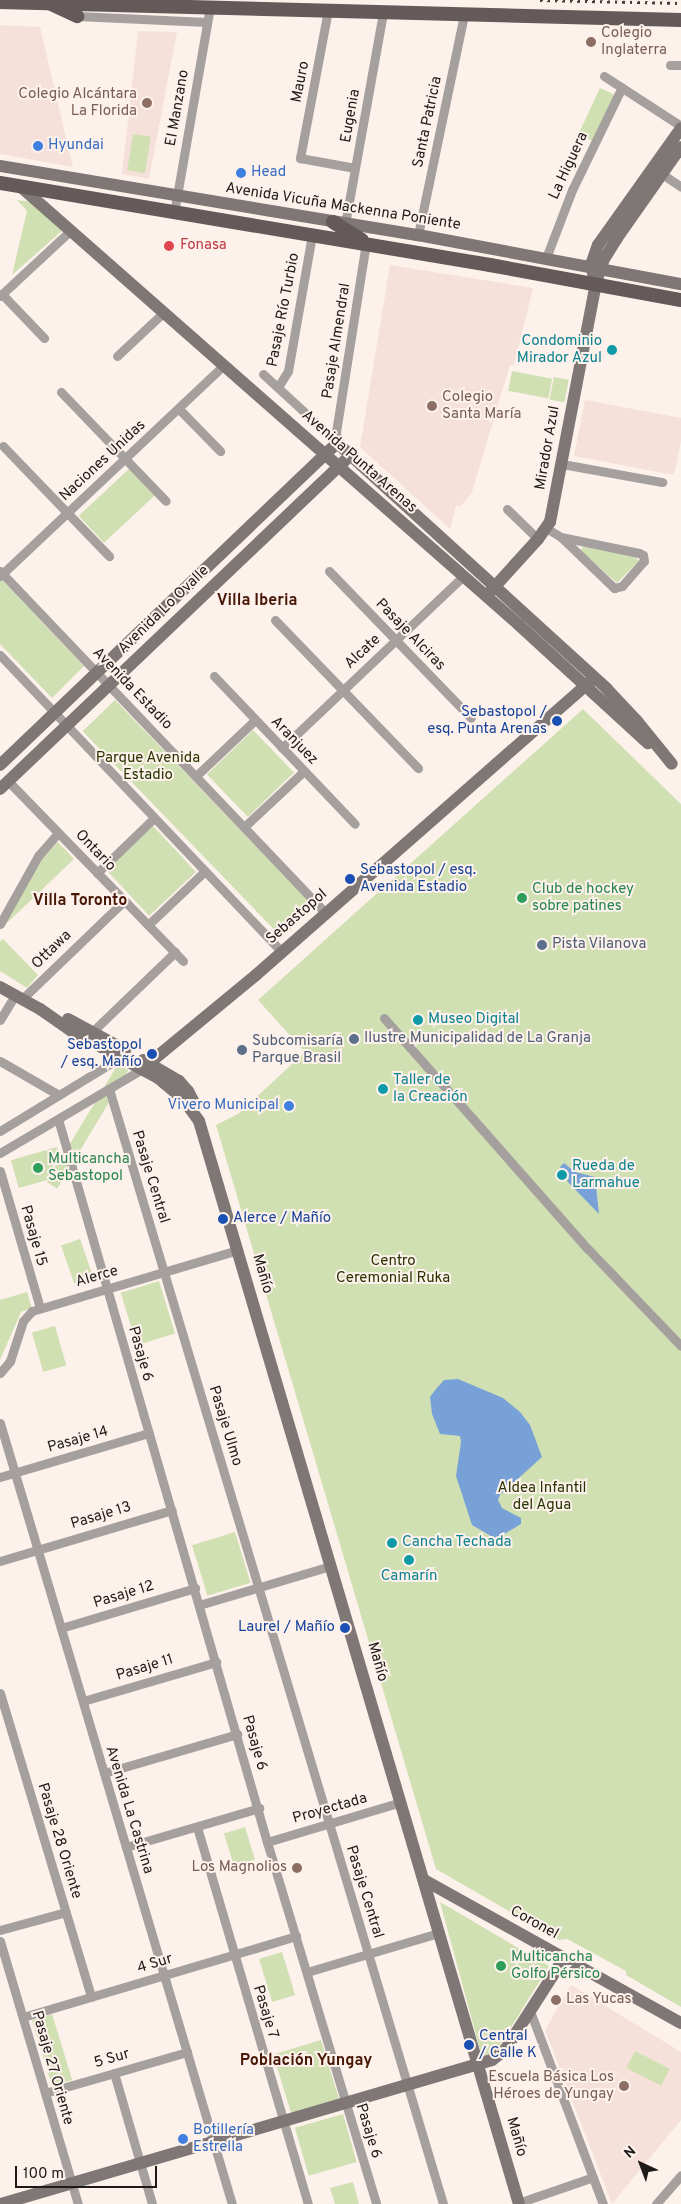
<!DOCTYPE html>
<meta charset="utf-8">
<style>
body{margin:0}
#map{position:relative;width:681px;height:2204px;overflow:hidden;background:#fdf1eb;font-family:Overpass,sans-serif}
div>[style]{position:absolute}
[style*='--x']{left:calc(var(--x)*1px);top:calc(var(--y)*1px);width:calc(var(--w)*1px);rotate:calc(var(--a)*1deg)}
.built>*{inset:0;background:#f5e1d9}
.green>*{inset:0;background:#d0e0b2;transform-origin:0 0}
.water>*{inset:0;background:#78a1d7}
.street>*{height:9px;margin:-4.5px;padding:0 4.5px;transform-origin:4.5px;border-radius:4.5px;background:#a59f9e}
.secondary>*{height:12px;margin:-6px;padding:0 6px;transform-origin:6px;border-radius:6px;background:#7f7775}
.primary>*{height:14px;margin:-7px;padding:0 7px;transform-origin:7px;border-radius:7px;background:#645a59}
.rail>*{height:3px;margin-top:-1.5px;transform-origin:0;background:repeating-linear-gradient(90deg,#433d3b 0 2.5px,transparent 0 7.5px)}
.dots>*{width:14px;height:14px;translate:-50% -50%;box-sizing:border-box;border:2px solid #fdf1eb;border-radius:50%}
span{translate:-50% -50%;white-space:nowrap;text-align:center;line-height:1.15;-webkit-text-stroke:4px #fdf1eb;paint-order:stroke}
.education-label{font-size:15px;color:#785e54}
.left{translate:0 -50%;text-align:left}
.right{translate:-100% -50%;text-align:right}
.street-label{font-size:15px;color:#1e1a18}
.shop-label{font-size:15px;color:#366cbe}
.health-label{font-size:15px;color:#be3a42}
.culture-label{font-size:15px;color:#0d838f}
.transit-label{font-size:15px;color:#164399}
.park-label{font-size:15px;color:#283401}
.leisure-label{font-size:15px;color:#27864d}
.service-label{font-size:15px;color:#4e5e75}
.neighbourhood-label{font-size:16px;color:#491807;font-weight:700}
.north{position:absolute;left:616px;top:2139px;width:50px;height:50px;-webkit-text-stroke:4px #fdf1eb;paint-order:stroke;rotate:317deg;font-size:14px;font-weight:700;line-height:20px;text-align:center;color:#1e1a18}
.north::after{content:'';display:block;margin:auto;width:18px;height:22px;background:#1e1a18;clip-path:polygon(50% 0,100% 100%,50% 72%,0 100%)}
.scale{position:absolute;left:15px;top:2166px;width:142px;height:22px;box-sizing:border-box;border:2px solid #1e1a18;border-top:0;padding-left:6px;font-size:15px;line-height:18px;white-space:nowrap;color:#1e1a18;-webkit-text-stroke:4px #fdf1eb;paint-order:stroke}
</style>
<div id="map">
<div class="built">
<i style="clip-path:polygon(0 25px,40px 27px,73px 167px,0 154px)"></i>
<i style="clip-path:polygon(138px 31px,177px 32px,149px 179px,122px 174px)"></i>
<i style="clip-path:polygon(390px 265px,533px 288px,514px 365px,510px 365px,472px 492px,461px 506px,456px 506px,450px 529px,360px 447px)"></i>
<i style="clip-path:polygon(585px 400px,681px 418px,681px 441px,674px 475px,574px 456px)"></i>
<i style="clip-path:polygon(571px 1985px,681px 2052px,681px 2120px,612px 2204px,545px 2030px)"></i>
</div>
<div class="green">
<i style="left:600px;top:88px;width:17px;height:51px;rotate:25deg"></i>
<i style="left:133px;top:134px;width:18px;height:37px;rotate:9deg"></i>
<i style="clip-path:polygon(17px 200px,32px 202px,63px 230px,12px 275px,27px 211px)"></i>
<i style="left:512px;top:371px;width:41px;height:20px;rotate:11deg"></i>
<i style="left:554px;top:377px;width:15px;height:23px;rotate:11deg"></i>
<i style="left:130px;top:468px;width:37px;height:70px;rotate:47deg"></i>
<i style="clip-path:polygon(583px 546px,634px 556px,639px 561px,617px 583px,581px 551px)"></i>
<i style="clip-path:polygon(0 578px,84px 666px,52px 698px,0 644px)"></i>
<i style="left:115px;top:700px;width:287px;height:45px;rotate:46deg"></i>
<i style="clip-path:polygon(583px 709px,681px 804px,681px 2007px,626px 1975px,626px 1971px,567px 1939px,559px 1940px,436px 1869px,216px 1125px,238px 1114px,305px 1052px,258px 1000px)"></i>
<i style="left:253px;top:730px;width:59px;height:64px;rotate:46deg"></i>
<i style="left:153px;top:826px;width:63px;height:64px;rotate:47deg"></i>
<i style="clip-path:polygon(58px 842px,74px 859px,6px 924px,41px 859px)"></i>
<i style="clip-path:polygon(3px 939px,38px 975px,27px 988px,0 971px,0 942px)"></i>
<i style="left:118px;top:1064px;width:12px;height:138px;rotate:31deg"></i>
<i style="left:57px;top:1147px;width:29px;height:48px;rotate:74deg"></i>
<i style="left:80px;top:1239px;width:40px;height:20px;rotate:71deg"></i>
<i style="left:159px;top:1281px;width:55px;height:40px;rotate:73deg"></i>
<i style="clip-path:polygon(27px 1292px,32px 1308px,21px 1312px,0 1360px,0 1300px)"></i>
<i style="left:55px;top:1326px;width:41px;height:24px;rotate:74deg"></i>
<i style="left:235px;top:1532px;width:53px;height:45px;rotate:73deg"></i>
<i style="left:245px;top:1827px;width:34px;height:22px;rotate:73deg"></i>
<i style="clip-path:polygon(440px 1902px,549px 1966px,494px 2055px,482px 2057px)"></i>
<i style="left:282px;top:1952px;width:45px;height:24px;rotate:73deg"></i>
<i style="left:52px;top:2014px;width:69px;height:21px;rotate:73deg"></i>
<i style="left:321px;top:2040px;width:63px;height:50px;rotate:73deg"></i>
<i style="left:635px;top:2051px;width:39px;height:19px;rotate:27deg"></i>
<i style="left:343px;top:2114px;width:50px;height:50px;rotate:74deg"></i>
<i style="clip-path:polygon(353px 2182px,359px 2204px,335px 2204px,330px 2188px)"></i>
</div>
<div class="water">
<i style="clip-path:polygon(564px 1163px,575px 1172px,595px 1177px,599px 1214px,567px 1181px,569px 1178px,560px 1167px)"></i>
<i style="clip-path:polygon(458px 1379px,503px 1398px,520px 1412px,530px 1425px,542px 1457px,500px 1495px,498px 1500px,502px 1508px,521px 1518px,521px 1524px,496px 1539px,472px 1525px,456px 1476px,461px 1442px,460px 1436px,440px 1434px,432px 1414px,430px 1397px,436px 1389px,444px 1380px)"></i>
</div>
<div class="street">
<i style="--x:328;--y:10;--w:151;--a:100.7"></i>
<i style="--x:300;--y:158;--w:56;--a:10.3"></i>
<i style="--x:77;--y:16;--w:130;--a:2.6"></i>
<i style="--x:670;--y:65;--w:11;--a:0"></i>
<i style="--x:604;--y:76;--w:92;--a:33"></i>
<i style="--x:662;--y:174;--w:23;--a:34"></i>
<i style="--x:174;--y:213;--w:209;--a:-80.1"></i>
<i style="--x:345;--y:224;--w:215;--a:-79.8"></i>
<i style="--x:418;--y:235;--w:226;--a:-78.2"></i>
<i style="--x:546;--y:258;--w:73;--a:-69.1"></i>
<i style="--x:572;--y:190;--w:114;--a:-64.1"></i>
<i style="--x:2;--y:294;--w:61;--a:46.3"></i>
<i style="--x:0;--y:296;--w:97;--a:-42.9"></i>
<i style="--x:117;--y:356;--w:64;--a:-43.1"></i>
<i style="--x:263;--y:374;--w:100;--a:42.6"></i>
<i style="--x:278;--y:387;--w:19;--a:-58"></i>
<i style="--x:288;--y:371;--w:138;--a:-80"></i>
<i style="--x:61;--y:392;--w:151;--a:46.1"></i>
<i style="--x:179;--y:409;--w:59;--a:45.7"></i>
<i style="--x:337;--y:443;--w:11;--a:-95"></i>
<i style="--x:336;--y:432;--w:191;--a:-81"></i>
<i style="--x:3;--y:446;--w:153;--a:46.1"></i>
<i style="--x:562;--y:464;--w:102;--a:10.2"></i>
<i style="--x:507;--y:509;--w:43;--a:44.1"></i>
<i style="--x:546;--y:528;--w:17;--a:31"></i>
<i style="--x:561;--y:537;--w:74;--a:43.9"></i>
<i style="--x:614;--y:588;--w:8;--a:-14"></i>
<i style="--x:622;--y:586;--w:33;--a:-49"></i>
<i style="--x:644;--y:561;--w:6;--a:-99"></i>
<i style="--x:643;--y:555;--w:4;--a:-153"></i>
<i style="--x:639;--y:553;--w:80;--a:-168.4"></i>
<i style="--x:0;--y:571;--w:472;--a:46.4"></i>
<i style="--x:329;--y:571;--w:204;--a:46"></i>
<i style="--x:0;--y:576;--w:308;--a:-43.3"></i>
<i style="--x:275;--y:620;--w:206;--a:46"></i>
<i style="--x:0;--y:655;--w:410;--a:46.5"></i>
<i style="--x:214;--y:676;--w:204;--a:46.4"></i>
<i style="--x:282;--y:748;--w:250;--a:-43.5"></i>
<i style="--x:196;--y:776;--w:81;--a:-43.5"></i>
<i style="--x:8;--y:781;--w:251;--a:45.8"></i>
<i style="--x:244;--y:827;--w:82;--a:-43"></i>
<i style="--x:97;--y:873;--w:79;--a:-44"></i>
<i style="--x:0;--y:924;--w:78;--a:-60.8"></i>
<i style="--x:38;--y:856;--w:30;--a:-49"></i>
<i style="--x:149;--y:924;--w:77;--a:-43.4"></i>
<i style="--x:22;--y:999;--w:141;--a:-43.9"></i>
<i style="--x:384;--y:1018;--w:308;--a:48.6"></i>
<i style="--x:588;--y:1249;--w:134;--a:46.2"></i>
<i style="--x:0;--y:1020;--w:29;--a:-59"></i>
<i style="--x:93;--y:1031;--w:114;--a:-43.9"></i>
<i style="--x:0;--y:1061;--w:68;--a:30"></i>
<i style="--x:109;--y:1089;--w:1164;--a:73.32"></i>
<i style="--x:58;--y:1119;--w:753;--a:73.88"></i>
<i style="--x:267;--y:1842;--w:378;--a:73.2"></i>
<i style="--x:0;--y:1131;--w:142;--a:-31.4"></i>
<i style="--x:0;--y:1153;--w:165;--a:-30.6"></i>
<i style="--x:0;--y:1171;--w:143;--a:73.7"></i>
<i style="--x:0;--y:1373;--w:16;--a:-50"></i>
<i style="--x:10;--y:1361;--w:42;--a:-72"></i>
<i style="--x:23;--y:1321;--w:13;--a:-48"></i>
<i style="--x:32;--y:1311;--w:215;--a:-16.5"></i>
<i style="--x:0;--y:1423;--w:815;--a:73.46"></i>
<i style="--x:0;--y:1477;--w:155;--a:-16.5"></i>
<i style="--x:0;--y:1561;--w:179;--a:-16.5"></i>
<i style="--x:199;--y:1605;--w:138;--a:-16.5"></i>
<i style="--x:61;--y:1628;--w:140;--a:-16.6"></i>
<i style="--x:0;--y:1693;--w:317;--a:73.3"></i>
<i style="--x:83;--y:1701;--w:139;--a:-16.3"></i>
<i style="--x:104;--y:1773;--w:139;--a:-16.3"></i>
<i style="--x:197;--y:1827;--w:393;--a:73.6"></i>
<i style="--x:267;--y:1842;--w:140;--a:-16.6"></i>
<i style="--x:126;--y:1847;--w:139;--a:-16.3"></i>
<i style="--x:0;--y:1930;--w:68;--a:-15.3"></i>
<i style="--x:0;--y:1941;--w:274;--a:73.5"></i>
<i style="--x:307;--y:1972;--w:138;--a:-16.5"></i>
<i style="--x:530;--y:2011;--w:206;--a:69.3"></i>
<i style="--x:23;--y:2017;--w:285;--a:-16.5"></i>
<i style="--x:114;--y:2073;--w:136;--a:73.8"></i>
<i style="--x:45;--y:2093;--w:148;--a:-16.1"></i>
<i style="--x:518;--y:2203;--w:79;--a:-19.1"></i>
<i style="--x:656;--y:2204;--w:38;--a:-49"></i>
</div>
<div class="secondary">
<i style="--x:0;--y:166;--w:424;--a:9.4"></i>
<i style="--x:418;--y:235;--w:268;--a:10.6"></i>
<i style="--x:21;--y:187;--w:663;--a:41.33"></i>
<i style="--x:519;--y:625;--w:175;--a:42.5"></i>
<i style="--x:593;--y:274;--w:12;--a:-95"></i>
<i style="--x:592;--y:262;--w:18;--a:-71"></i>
<i style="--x:598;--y:245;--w:143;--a:-54.6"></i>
<i style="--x:489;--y:593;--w:73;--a:-47.8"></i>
<i style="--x:538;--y:539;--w:21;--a:-55"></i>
<i style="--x:550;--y:522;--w:243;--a:-79.1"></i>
<i style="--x:596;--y:283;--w:25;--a:-72"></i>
<i style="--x:604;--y:259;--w:25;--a:-58"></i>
<i style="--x:617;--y:238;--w:111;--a:-54.9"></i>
<i style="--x:0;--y:765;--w:466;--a:-43.7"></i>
<i style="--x:337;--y:443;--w:365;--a:42.3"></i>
<i style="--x:607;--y:689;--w:44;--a:46.8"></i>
<i style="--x:637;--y:721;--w:55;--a:50.9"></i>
<i style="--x:0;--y:789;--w:477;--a:-43.6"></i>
<i style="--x:0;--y:987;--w:46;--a:28.8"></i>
<i style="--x:40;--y:1009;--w:39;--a:35"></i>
<i style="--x:72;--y:1031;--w:98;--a:28.7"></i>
<i style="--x:158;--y:1078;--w:33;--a:40"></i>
<i style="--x:183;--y:1099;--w:27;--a:54"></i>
<i style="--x:199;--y:1121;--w:1129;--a:73.54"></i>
<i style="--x:68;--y:1019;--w:65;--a:28.5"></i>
<i style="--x:143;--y:1060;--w:42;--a:30.3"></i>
<i style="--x:179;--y:1081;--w:13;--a:48"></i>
<i style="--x:188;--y:1091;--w:17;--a:62"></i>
<i style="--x:142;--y:1069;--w:148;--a:-39.5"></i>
<i style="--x:256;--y:975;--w:446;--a:-41.3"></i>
<i style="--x:424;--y:1880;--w:294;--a:29.1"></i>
<i style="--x:1;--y:2204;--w:512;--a:-16.35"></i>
<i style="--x:492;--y:2060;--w:16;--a:-38"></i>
<i style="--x:505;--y:2050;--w:109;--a:-57.3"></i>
</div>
<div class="primary">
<i style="--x:0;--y:2;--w:681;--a:1.51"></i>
<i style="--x:51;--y:4;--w:29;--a:25"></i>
<i style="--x:0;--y:183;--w:497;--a:9.5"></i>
<i style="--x:490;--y:265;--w:194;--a:10.4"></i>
<i style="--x:333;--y:222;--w:34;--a:32"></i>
</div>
<div class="rail">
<i style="--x:540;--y:0;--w:141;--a:1.2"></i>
</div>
<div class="dots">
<i style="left:591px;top:42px;background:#8d6e63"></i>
<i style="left:147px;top:103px;background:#8d6e63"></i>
<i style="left:38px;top:146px;background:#3f7fe0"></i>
<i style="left:241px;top:173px;background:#3f7fe0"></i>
<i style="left:169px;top:246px;background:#e0444e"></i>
<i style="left:612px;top:350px;background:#0f9aa8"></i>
<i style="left:432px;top:406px;background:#8d6e63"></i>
<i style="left:557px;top:721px;background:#1a4fb4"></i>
<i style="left:350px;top:879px;background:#1a4fb4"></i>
<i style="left:522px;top:898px;background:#2e9e5b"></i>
<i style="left:542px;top:945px;background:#5c6f8a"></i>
<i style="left:418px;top:1020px;background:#0f9aa8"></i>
<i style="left:354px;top:1039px;background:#5c6f8a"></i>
<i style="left:242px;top:1050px;background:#5c6f8a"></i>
<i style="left:152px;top:1054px;background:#1a4fb4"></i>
<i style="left:383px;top:1089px;background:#0f9aa8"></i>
<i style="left:289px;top:1106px;background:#3f7fe0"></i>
<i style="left:38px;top:1168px;background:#2e9e5b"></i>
<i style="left:562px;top:1175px;background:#0f9aa8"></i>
<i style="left:223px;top:1219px;background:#1a4fb4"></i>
<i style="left:392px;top:1543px;background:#0f9aa8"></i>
<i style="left:409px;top:1560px;background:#0f9aa8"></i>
<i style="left:345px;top:1628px;background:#1a4fb4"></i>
<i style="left:297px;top:1868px;background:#8d6e63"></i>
<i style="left:501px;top:1966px;background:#2e9e5b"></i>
<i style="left:556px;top:2000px;background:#8d6e63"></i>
<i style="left:469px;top:2045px;background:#1a4fb4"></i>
<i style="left:624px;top:2086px;background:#8d6e63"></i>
<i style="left:183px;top:2139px;background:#3f7fe0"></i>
</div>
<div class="education-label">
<span class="left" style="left:601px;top:42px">Colegio<br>Inglaterra</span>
<span class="right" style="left:137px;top:103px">Colegio Alcántara<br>La Florida</span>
<span class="left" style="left:442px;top:406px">Colegio<br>Santa María</span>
<span class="right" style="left:287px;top:1868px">Los Magnolios</span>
<span class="left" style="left:566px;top:2000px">Las Yucas</span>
<span class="right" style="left:614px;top:2086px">Escuela Básica Los<br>Héroes de Yungay</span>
</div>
<div class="street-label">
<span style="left:301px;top:82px;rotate:-79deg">Mauro</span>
<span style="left:178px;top:108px;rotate:-80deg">El Manzano</span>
<span style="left:351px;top:116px;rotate:-80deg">Eugenia</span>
<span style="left:428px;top:122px;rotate:-78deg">Santa Patricia</span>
<span style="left:569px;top:166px;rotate:-65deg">La Higuera</span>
<span style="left:343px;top:207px;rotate:9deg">Avenida Vicuña Mackenna Poniente</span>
<span style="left:284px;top:310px;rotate:-79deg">Pasaje Río Turbio</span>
<span style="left:337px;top:341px;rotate:-81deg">Pasaje Almendral</span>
<span style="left:548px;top:448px;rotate:-80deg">Mirador Azul</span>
<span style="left:103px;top:461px;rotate:-43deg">Naciones Unidas</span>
<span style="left:359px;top:462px;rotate:41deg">Avenida Punta Arenas</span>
<span style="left:164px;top:610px;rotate:-44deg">Avenida Lo Ovalle</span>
<span style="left:410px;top:635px;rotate:46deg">Pasaje Alciras</span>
<span style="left:363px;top:652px;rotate:-43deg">Alcate</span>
<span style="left:132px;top:689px;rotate:46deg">Avenida Estadio</span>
<span style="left:294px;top:741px;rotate:46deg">Aranjuez</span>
<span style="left:95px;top:851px;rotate:46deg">Ontario</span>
<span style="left:297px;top:917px;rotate:-41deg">Sebastopol</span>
<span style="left:52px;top:950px;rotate:-44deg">Ottawa</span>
<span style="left:150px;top:1177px;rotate:73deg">Pasaje Central</span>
<span style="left:33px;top:1236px;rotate:74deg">Pasaje 15</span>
<span style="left:262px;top:1274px;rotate:74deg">Mañío</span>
<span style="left:97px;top:1277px;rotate:-16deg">Alerce</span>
<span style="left:140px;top:1354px;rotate:74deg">Pasaje 6</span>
<span style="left:225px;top:1426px;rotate:73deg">Pasaje Ulmo</span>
<span style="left:78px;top:1440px;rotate:-16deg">Pasaje 14</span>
<span style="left:101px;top:1516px;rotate:-17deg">Pasaje 13</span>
<span style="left:124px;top:1595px;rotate:-17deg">Pasaje 12</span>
<span style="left:377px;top:1662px;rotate:74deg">Mañío</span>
<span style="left:145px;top:1668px;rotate:-17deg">Pasaje 11</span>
<span style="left:254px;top:1743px;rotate:74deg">Pasaje 6</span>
<span style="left:330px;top:1809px;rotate:-16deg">Proyectada</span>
<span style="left:129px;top:1810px;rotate:73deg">Avenida La Castrina</span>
<span style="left:59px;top:1841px;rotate:73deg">Pasaje 28 Oriente</span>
<span style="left:364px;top:1892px;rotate:73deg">Pasaje Central</span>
<span style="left:534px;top:1923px;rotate:29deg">Coronel</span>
<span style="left:155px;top:1964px;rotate:-17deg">4 Sur</span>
<span style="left:265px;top:2012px;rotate:73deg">Pasaje 7</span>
<span style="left:112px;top:2059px;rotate:-16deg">5 Sur</span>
<span style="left:52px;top:2068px;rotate:74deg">Pasaje 27 Oriente</span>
<span style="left:368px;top:2131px;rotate:73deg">Pasaje 6</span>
<span style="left:516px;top:2137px;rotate:74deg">Mañío</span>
</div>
<div class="shop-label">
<span class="left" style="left:48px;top:146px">Hyundai</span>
<span class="left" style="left:251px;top:173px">Head</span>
<span class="right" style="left:279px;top:1106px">Vivero Municipal</span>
<span class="left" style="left:193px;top:2139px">Botillería<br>Estrella</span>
</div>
<div class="health-label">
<span class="left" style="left:180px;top:246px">Fonasa</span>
</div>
<div class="culture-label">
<span class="right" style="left:602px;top:350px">Condominio<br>Mirador Azul</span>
<span class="left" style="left:428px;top:1020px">Museo Digital</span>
<span class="left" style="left:393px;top:1089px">Taller de<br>la Creación</span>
<span class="left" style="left:572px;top:1175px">Rueda de<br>Larmahue</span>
<span class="left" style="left:402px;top:1543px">Cancha Techada</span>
<span style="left:409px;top:1577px">Camarín</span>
</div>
<div class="transit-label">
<span class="right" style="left:547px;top:721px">Sebastopol /<br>esq. Punta Arenas</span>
<span class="left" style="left:360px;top:879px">Sebastopol / esq.<br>Avenida Estadio</span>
<span class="right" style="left:142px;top:1054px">Sebastopol<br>/ esq. Mañío</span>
<span class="left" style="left:233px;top:1219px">Alerce / Mañío</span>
<span class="right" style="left:335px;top:1628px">Laurel / Mañío</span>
<span class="left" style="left:479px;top:2045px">Central<br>/ Calle K</span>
</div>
<div class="park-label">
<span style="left:148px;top:767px">Parque Avenida<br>Estadio</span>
<span style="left:393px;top:1270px">Centro<br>Ceremonial Ruka</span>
<span style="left:542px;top:1497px">Aldea Infantil<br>del Agua</span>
</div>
<div class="leisure-label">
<span class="left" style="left:532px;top:898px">Club de hockey<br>sobre patines</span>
<span class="left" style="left:48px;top:1168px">Multicancha<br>Sebastopol</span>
<span class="left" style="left:511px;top:1966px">Multicancha<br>Golfo Pérsico</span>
</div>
<div class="service-label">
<span class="left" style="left:552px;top:945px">Pista Vilanova</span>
<span class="left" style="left:364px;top:1039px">Ilustre Municipalidad de La Granja</span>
<span class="left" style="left:252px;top:1050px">Subcomisaría<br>Parque Brasil</span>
</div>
<div class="neighbourhood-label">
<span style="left:257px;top:601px">Villa Iberia</span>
<span style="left:80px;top:901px">Villa Toronto</span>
<span style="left:306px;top:2061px">Población Yungay</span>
</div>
<div class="north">N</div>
<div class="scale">100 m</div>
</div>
